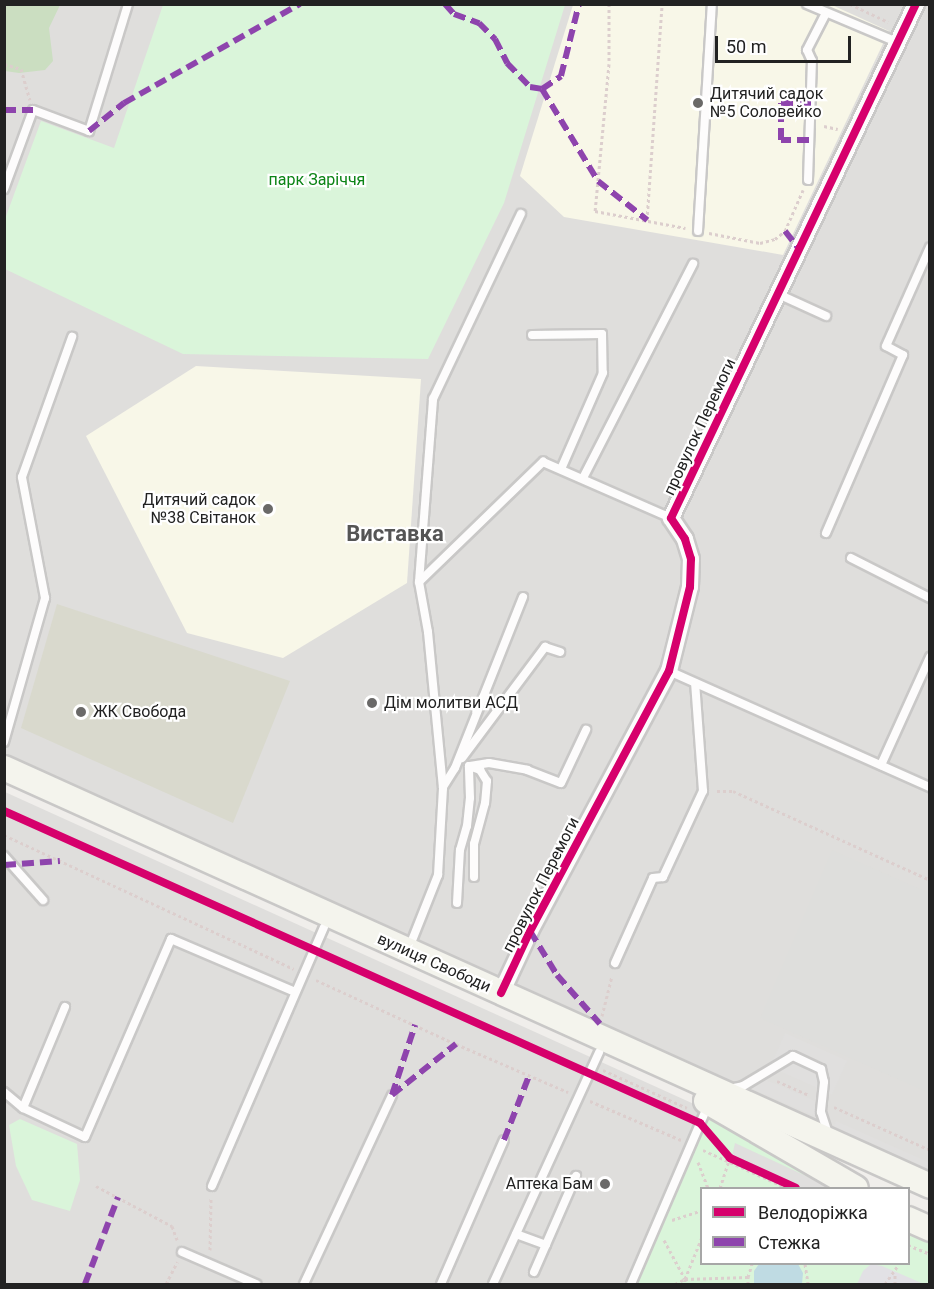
<!DOCTYPE html>
<meta charset="utf-8">
<style>
body{margin:0}
#map{position:relative;width:934px;height:1289px;overflow:hidden;background:#f0eeeb;font-family:Roboto,sans-serif}
div>[style]{position:absolute}
[style*='--x']{left:calc(var(--x)*1px);top:calc(var(--y)*1px);width:calc(var(--w)*1px);rotate:calc(var(--a)*1deg)}
.residential>*{inset:0;background:#dfdedc}
.education>*{inset:0;background:#f8f7e8}
.religious>*{inset:0;background:#dededc}
.construction>*{inset:0;background:#d9d9cd}
.forest>*{inset:0;background:#cbdec1}
.park>*{inset:0;background:#daf5da}
.parking>*{inset:0;background:#e0dfde;transform-origin:0 0}
.plaza>*{inset:0;background:#e2e1e5}
.water>*{inset:0;background:#bfdbe3}
.path>*{height:3px;margin-top:-1.5px;transform-origin:0;background:repeating-linear-gradient(90deg,#dccecd 0 3px,transparent 0 6px)}
.roads{filter:drop-shadow(2px 0 #c9c8c7) drop-shadow(-2px 0 #c9c8c7) drop-shadow(0 2px #c9c8c7) drop-shadow(0 -2px #c9c8c7)}
.service>*{height:8px;margin:-4px;padding:0 4px;transform-origin:4px;border-radius:4px;background:#fdfcfc}
.minor>*{height:16px;margin:-8px;padding:0 8px;transform-origin:8px;border-radius:8px;background:#fdfcfc}
.secondary>*{height:24px;margin:-12px;padding:0 12px;transform-origin:12px;border-radius:12px;background:#f4f4ed}
.quiet>*{height:6px;margin-top:-3px;transform-origin:0;background:repeating-linear-gradient(90deg,#8e44ad 0 12px,transparent 0 18px)}
.cycleway>*{height:8px;margin:-4px;padding:0 4px;transform-origin:4px;border-radius:4px;background:#d6006c}
.dots>*{width:16px;height:16px;translate:-50% -50%;box-sizing:border-box;border:3px solid #fff;border-radius:50%}
span{translate:-50% -50%;white-space:nowrap;text-align:center;line-height:1.15;-webkit-text-stroke:4.5px #fff;paint-order:stroke}
.poi-label{font-size:16px;color:#222}
.left{translate:0 -50%;text-align:left}
.right{translate:-100% -50%;text-align:right}
.park-label{font-size:16px;color:#0c8416}
.street-label{font-size:16px;color:#222}
.district-label{font-size:22px;color:#555;font-weight:700}
.frame{position:absolute;inset:0;border:6px solid #222;pointer-events:none}
.legend{position:absolute;left:700px;top:1187px;width:210px;height:78px;box-sizing:border-box;background:#fff;border:2px solid #a7a7a7;margin:0;padding:8px 10px;list-style:none;font-size:18px;color:#222}
.legend li{display:flex;align-items:center;gap:12px;height:30px}
.legend b{width:30px;border:2px solid #a7a7a7}
.scale{position:absolute;left:715px;top:36px;width:136px;height:27px;box-sizing:border-box;border:3px solid #222;border-top:0;padding-left:8px;font-size:18px;line-height:21px;white-space:nowrap;color:#222;-webkit-text-stroke:4px #fff;paint-order:stroke}
</style>
<div id="map">
<div class="residential">
<i style="clip-path:polygon(5px 5px,929px 5px,929px 1176px,5px 758px)"></i>
<i style="clip-path:polygon(5px 792px,705px 1109px,626px 1284px,5px 1284px)"></i>
</div>
<div class="education">
<i style="clip-path:polygon(573px 5px,832px 5px,889px 31px,783px 255px,564px 217px,520px 176px)"></i>
<i style="clip-path:polygon(196px 366px,421px 379px,407px 583px,283px 658px,187px 633px,86px 436px)"></i>
</div>
<div class="religious">
<i style="clip-path:polygon(832px 850px,929px 893px,929px 1093px,760px 1018px)"></i>
</div>
<div class="construction">
<i style="clip-path:polygon(57px 604px,290px 681px,233px 823px,21px 728px)"></i>
</div>
<div class="forest">
<i style="clip-path:polygon(4px 5px,60px 5px,49px 28px,53px 61px,45px 70px,19px 73px,5px 71px)"></i>
</div>
<div class="park">
<i style="clip-path:polygon(163px 5px,565px 5px,504px 203px,428px 359px,183px 354px,5px 269px,5px 219px,41px 121px,114px 148px)"></i>
<i style="clip-path:polygon(705px 1109px,840px 1188px,702px 1188px,702px 1264px,908px 1264px,909px 1228px,929px 1238px,929px 1284px,626px 1284px)"></i>
<i style="clip-path:polygon(20px 1119px,77px 1144px,80px 1180px,70px 1211px,32px 1200px,16px 1166px,9px 1125px)"></i>
</div>
<div class="parking">
<i style="left:785px;top:1033px;width:68px;height:37px;rotate:24deg"></i>
<i style="clip-path:polygon(764px 1079px,817px 1102px,817px 1117px,750px 1088px)"></i>
<i style="left:836px;top:1121px;width:102px;height:12px;rotate:24deg"></i>
<i style="clip-path:polygon(735px 1143px,832px 1188px,802px 1188px,732px 1156px)"></i>
</div>
<div class="plaza">
<i style="clip-path:polygon(871px 1264px,882px 1266px,924px 1284px,857px 1284px,863px 1271px)"></i>
</div>
<div class="water">
<i style="clip-path:polygon(759px 1264px,798px 1264px,803px 1273px,802px 1284px,754px 1284px,754px 1271px)"></i>
</div>
<div class="path">
<i style="--x:609;--y:4;--w:60;--a:90"></i>
<i style="--x:609;--y:64;--w:148;--a:95.4"></i>
<i style="--x:595;--y:211;--w:92;--a:10.7"></i>
<i style="--x:850;--y:4;--w:42;--a:25.3"></i>
<i style="--x:4;--y:64;--w:18;--a:16"></i>
<i style="--x:21;--y:69;--w:32;--a:74"></i>
<i style="--x:824;--y:126;--w:14;--a:12"></i>
<i style="--x:647;--y:220;--w:217;--a:-86"></i>
<i style="--x:709;--y:233;--w:52;--a:11.1"></i>
<i style="--x:760;--y:243;--w:16;--a:-15"></i>
<i style="--x:775;--y:239;--w:13;--a:-39"></i>
<i style="--x:785;--y:231;--w:45;--a:-66.3"></i>
<i style="--x:717;--y:791;--w:16;--a:0"></i>
<i style="--x:733;--y:791;--w:216;--a:24.3"></i>
<i style="--x:4;--y:835;--w:319;--a:24.8"></i>
<i style="--x:316;--y:980;--w:154;--a:24.6"></i>
<i style="--x:456;--y:1044;--w:122;--a:23.2"></i>
<i style="--x:602;--y:1016;--w:41;--a:-76"></i>
<i style="--x:603;--y:1070;--w:92;--a:24.3"></i>
<i style="--x:777;--y:1081;--w:35;--a:24"></i>
<i style="--x:590;--y:1101;--w:99;--a:23.2"></i>
<i style="--x:834;--y:1107;--w:105;--a:24.1"></i>
<i style="--x:703;--y:1150;--w:92;--a:24.3"></i>
<i style="--x:698;--y:1162;--w:28;--a:69"></i>
<i style="--x:96;--y:1186;--w:86;--a:27.8"></i>
<i style="--x:172;--y:1226;--w:15;--a:70"></i>
<i style="--x:720;--y:1188;--w:28;--a:-72"></i>
<i style="--x:672;--y:1220;--w:32;--a:-18"></i>
<i style="--x:664;--y:1240;--w:44;--a:61.7"></i>
<i style="--x:685;--y:1279;--w:5;--a:90"></i>
<i style="--x:908;--y:1245;--w:24;--a:22"></i>
<i style="--x:210;--y:1250;--w:53;--a:-88.9"></i>
<i style="--x:805;--y:1264;--w:20;--a:81"></i>
<i style="--x:685;--y:1279;--w:63;--a:-1.8"></i>
<i style="--x:166;--y:1284;--w:25;--a:-63"></i>
<i style="--x:675;--y:1284;--w:11;--a:-27"></i>
<i style="--x:685;--y:1279;--w:45;--a:-68"></i>
<i style="--x:748;--y:1284;--w:7;--a:-90"></i>
<i style="--x:748;--y:1277;--w:14;--a:-73"></i>
<i style="--x:885;--y:1284;--w:24;--a:-55"></i>
<i style="--x:895;--y:1284;--w:10;--a:-90"></i>
</div>
<div class="roads">
<div class="service">
<i style="--x:807;--y:4;--w:98;--a:22.9"></i>
<i style="--x:808;--y:180;--w:119;--a:-88.1"></i>
<i style="--x:812;--y:61;--w:12;--a:-114"></i>
<i style="--x:807;--y:50;--w:42;--a:-62.8"></i>
<i style="--x:4;--y:189;--w:84;--a:-69.8"></i>
<i style="--x:33;--y:110;--w:60;--a:20.6"></i>
<i style="--x:89;--y:131;--w:133;--a:-72.9"></i>
<i style="--x:698;--y:231;--w:227;--a:-86.5"></i>
<i style="--x:778;--y:294;--w:53;--a:24.6"></i>
<i style="--x:532;--y:335;--w:70;--a:-0.8"></i>
<i style="--x:602;--y:334;--w:39;--a:89"></i>
<i style="--x:603;--y:373;--w:105;--a:113.6"></i>
<i style="--x:583;--y:478;--w:241;--a:-62.8"></i>
<i style="--x:826;--y:533;--w:194;--a:-66.6"></i>
<i style="--x:903;--y:355;--w:19;--a:-152"></i>
<i style="--x:886;--y:346;--w:108;--a:-66"></i>
<i style="--x:851;--y:558;--w:89;--a:26.9"></i>
<i style="--x:419;--y:582;--w:184;--a:-85.6"></i>
<i style="--x:433;--y:399;--w:205;--a:-64.6"></i>
<i style="--x:669;--y:671;--w:286;--a:24"></i>
<i style="--x:4;--y:742;--w:150;--a:-74.1"></i>
<i style="--x:45;--y:598;--w:123;--a:-100.8"></i>
<i style="--x:22;--y:477;--w:149;--a:-70.3"></i>
<i style="--x:462;--y:758;--w:139;--a:-53.2"></i>
<i style="--x:545;--y:647;--w:16;--a:18"></i>
<i style="--x:881;--y:765;--w:119;--a:-65.6"></i>
<i style="--x:470;--y:766;--w:19;--a:-9"></i>
<i style="--x:489;--y:763;--w:39;--a:10"></i>
<i style="--x:527;--y:770;--w:36;--a:21"></i>
<i style="--x:561;--y:783;--w:59;--a:-64.7"></i>
<i style="--x:443;--y:787;--w:22;--a:-58"></i>
<i style="--x:455;--y:768;--w:184;--a:-68.3"></i>
<i style="--x:4;--y:856;--w:59;--a:48.4"></i>
<i style="--x:457;--y:903;--w:53;--a:-86.8"></i>
<i style="--x:460;--y:850;--w:25;--a:-74"></i>
<i style="--x:467;--y:826;--w:28;--a:-84"></i>
<i style="--x:470;--y:798;--w:32;--a:-92"></i>
<i style="--x:469;--y:766;--w:12;--a:20"></i>
<i style="--x:480;--y:770;--w:13;--a:58"></i>
<i style="--x:487;--y:781;--w:22;--a:95"></i>
<i style="--x:485;--y:803;--w:42;--a:105"></i>
<i style="--x:474;--y:844;--w:33;--a:90"></i>
<i style="--x:409;--y:948;--w:79;--a:-68.3"></i>
<i style="--x:438;--y:875;--w:87;--a:-86.7"></i>
<i style="--x:443;--y:788;--w:157;--a:-95.5"></i>
<i style="--x:428;--y:632;--w:51;--a:-100.2"></i>
<i style="--x:419;--y:582;--w:173;--a:-44.1"></i>
<i style="--x:543;--y:462;--w:140;--a:23.6"></i>
<i style="--x:615;--y:963;--w:93;--a:-65.9"></i>
<i style="--x:653;--y:878;--w:10;--a:-6"></i>
<i style="--x:663;--y:877;--w:95;--a:-65.1"></i>
<i style="--x:703;--y:791;--w:108;--a:-94.2"></i>
<i style="--x:65;--y:1007;--w:109;--a:112.6"></i>
<i style="--x:23;--y:1108;--w:68;--a:25.1"></i>
<i style="--x:85;--y:1137;--w:216;--a:-66.5"></i>
<i style="--x:171;--y:939;--w:135;--a:23.1"></i>
<i style="--x:729;--y:1089;--w:14;--a:-12"></i>
<i style="--x:743;--y:1086;--w:58;--a:-31"></i>
<i style="--x:793;--y:1056;--w:31;--a:25"></i>
<i style="--x:821;--y:1069;--w:13;--a:77"></i>
<i style="--x:824;--y:1082;--w:30;--a:96"></i>
<i style="--x:821;--y:1112;--w:22;--a:72"></i>
<i style="--x:4;--y:1092;--w:25;--a:40"></i>
<i style="--x:212;--y:1186;--w:282;--a:-66.6"></i>
<i style="--x:516;--y:1234;--w:32;--a:20"></i>
<i style="--x:182;--y:1252;--w:81;--a:23.4"></i>
<i style="--x:534;--y:1272;--w:105;--a:-66.4"></i>
<i style="--x:304;--y:1284;--w:208;--a:-65"></i>
<i style="--x:441;--y:1284;--w:157;--a:-66.4"></i>
<i style="--x:493;--y:1284;--w:255;--a:-65.4"></i>
<i style="--x:631;--y:1284;--w:195;--a:-66.7"></i>
</div>
<div class="minor">
<i style="--x:501;--y:993;--w:68;--a:-64.9"></i>
<i style="--x:530;--y:931;--w:295;--a:-61.9"></i>
<i style="--x:669;--y:671;--w:87;--a:-76"></i>
<i style="--x:690;--y:587;--w:28;--a:-88"></i>
<i style="--x:691;--y:559;--w:21;--a:-107"></i>
<i style="--x:685;--y:539;--w:25;--a:-124"></i>
<i style="--x:671;--y:518;--w:569;--a:-64.52"></i>
</div>
<div class="secondary">
<i style="--x:4;--y:768;--w:1016;--a:24.29"></i>
<i style="--x:706;--y:1101;--w:173;--a:30.1"></i>
<i style="--x:908;--y:1219;--w:24;--a:24"></i>
</div>
</div>
<div class="quiet">
<i style="--x:445;--y:4;--w:13;--a:48"></i>
<i style="--x:454;--y:14;--w:27;--a:20"></i>
<i style="--x:479;--y:23;--w:23;--a:45"></i>
<i style="--x:495;--y:39;--w:27;--a:63"></i>
<i style="--x:507;--y:63;--w:33;--a:46"></i>
<i style="--x:530;--y:87;--w:12;--a:9"></i>
<i style="--x:542;--y:89;--w:108;--a:58.7"></i>
<i style="--x:598;--y:181;--w:63;--a:38.5"></i>
<i style="--x:542;--y:89;--w:23;--a:-34"></i>
<i style="--x:561;--y:76;--w:74;--a:-76"></i>
<i style="--x:4;--y:110;--w:29;--a:0"></i>
<i style="--x:89;--y:131;--w:45;--a:-38.7"></i>
<i style="--x:124;--y:103;--w:202;--a:-29.4"></i>
<i style="--x:809;--y:140;--w:28;--a:180"></i>
<i style="--x:781;--y:140;--w:37;--a:-90"></i>
<i style="--x:781;--y:103;--w:30;--a:0"></i>
<i style="--x:785;--y:231;--w:23;--a:52"></i>
<i style="--x:4;--y:865;--w:56;--a:-4.1"></i>
<i style="--x:530;--y:931;--w:52;--a:58.5"></i>
<i style="--x:557;--y:975;--w:65;--a:48.7"></i>
<i style="--x:392;--y:1095;--w:82;--a:-38.6"></i>
<i style="--x:392;--y:1095;--w:74;--a:-71.8"></i>
<i style="--x:504;--y:1140;--w:69;--a:-68.7"></i>
<i style="--x:85;--y:1284;--w:93;--a:-69.2"></i>
</div>
<div class="cycleway">
<i style="--x:4;--y:811;--w:763;--a:24.15"></i>
<i style="--x:700;--y:1123;--w:46;--a:49.4"></i>
<i style="--x:730;--y:1158;--w:72;--a:24.4"></i>
<i style="--x:501;--y:993;--w:68;--a:-64.9"></i>
<i style="--x:530;--y:931;--w:295;--a:-61.9"></i>
<i style="--x:669;--y:671;--w:87;--a:-76"></i>
<i style="--x:690;--y:587;--w:28;--a:-88"></i>
<i style="--x:691;--y:559;--w:21;--a:-107"></i>
<i style="--x:685;--y:539;--w:25;--a:-124"></i>
<i style="--x:671;--y:518;--w:569;--a:-64.52"></i>
</div>
<div class="dots">
<i style="left:698px;top:103px;background:#6a6968"></i>
<i style="left:268px;top:509px;background:#6a6968"></i>
<i style="left:372px;top:703px;background:#6a6968"></i>
<i style="left:81px;top:712px;background:#6a6968"></i>
<i style="left:605px;top:1184px;background:#6a6968"></i>
</div>
<div class="poi-label">
<span class="left" style="left:710px;top:103px">Дитячий садок<br>№5 Соловейко</span>
<span class="right" style="left:256px;top:509px">Дитячий садок<br>№38 Світанок</span>
<span class="left" style="left:384px;top:703px">Дім молитви АСД</span>
<span class="left" style="left:93px;top:712px">ЖК Свобода</span>
<span class="right" style="left:593px;top:1184px">Аптека Бам</span>
</div>
<div class="park-label">
<span style="left:317px;top:180px">парк Заріччя</span>
</div>
<div class="street-label">
<span style="left:700px;top:427px;rotate:-65deg">провулок Перемоги</span>
<span style="left:541px;top:885px;rotate:-63deg">провулок Перемоги</span>
<span style="left:434px;top:963px;rotate:24deg">вулиця Свободи</span>
</div>
<div class="district-label">
<span style="left:395px;top:534px">Виставка</span>
</div>
<div class="frame"></div>
<ul class="legend">
<li><b style="height:8px;background:#d6006c"></b>Велодоріжка</li>
<li><b style="height:8px;background:#8e44ad"></b>Стежка</li>
</ul>
<div class="scale">50 m</div>
</div>
